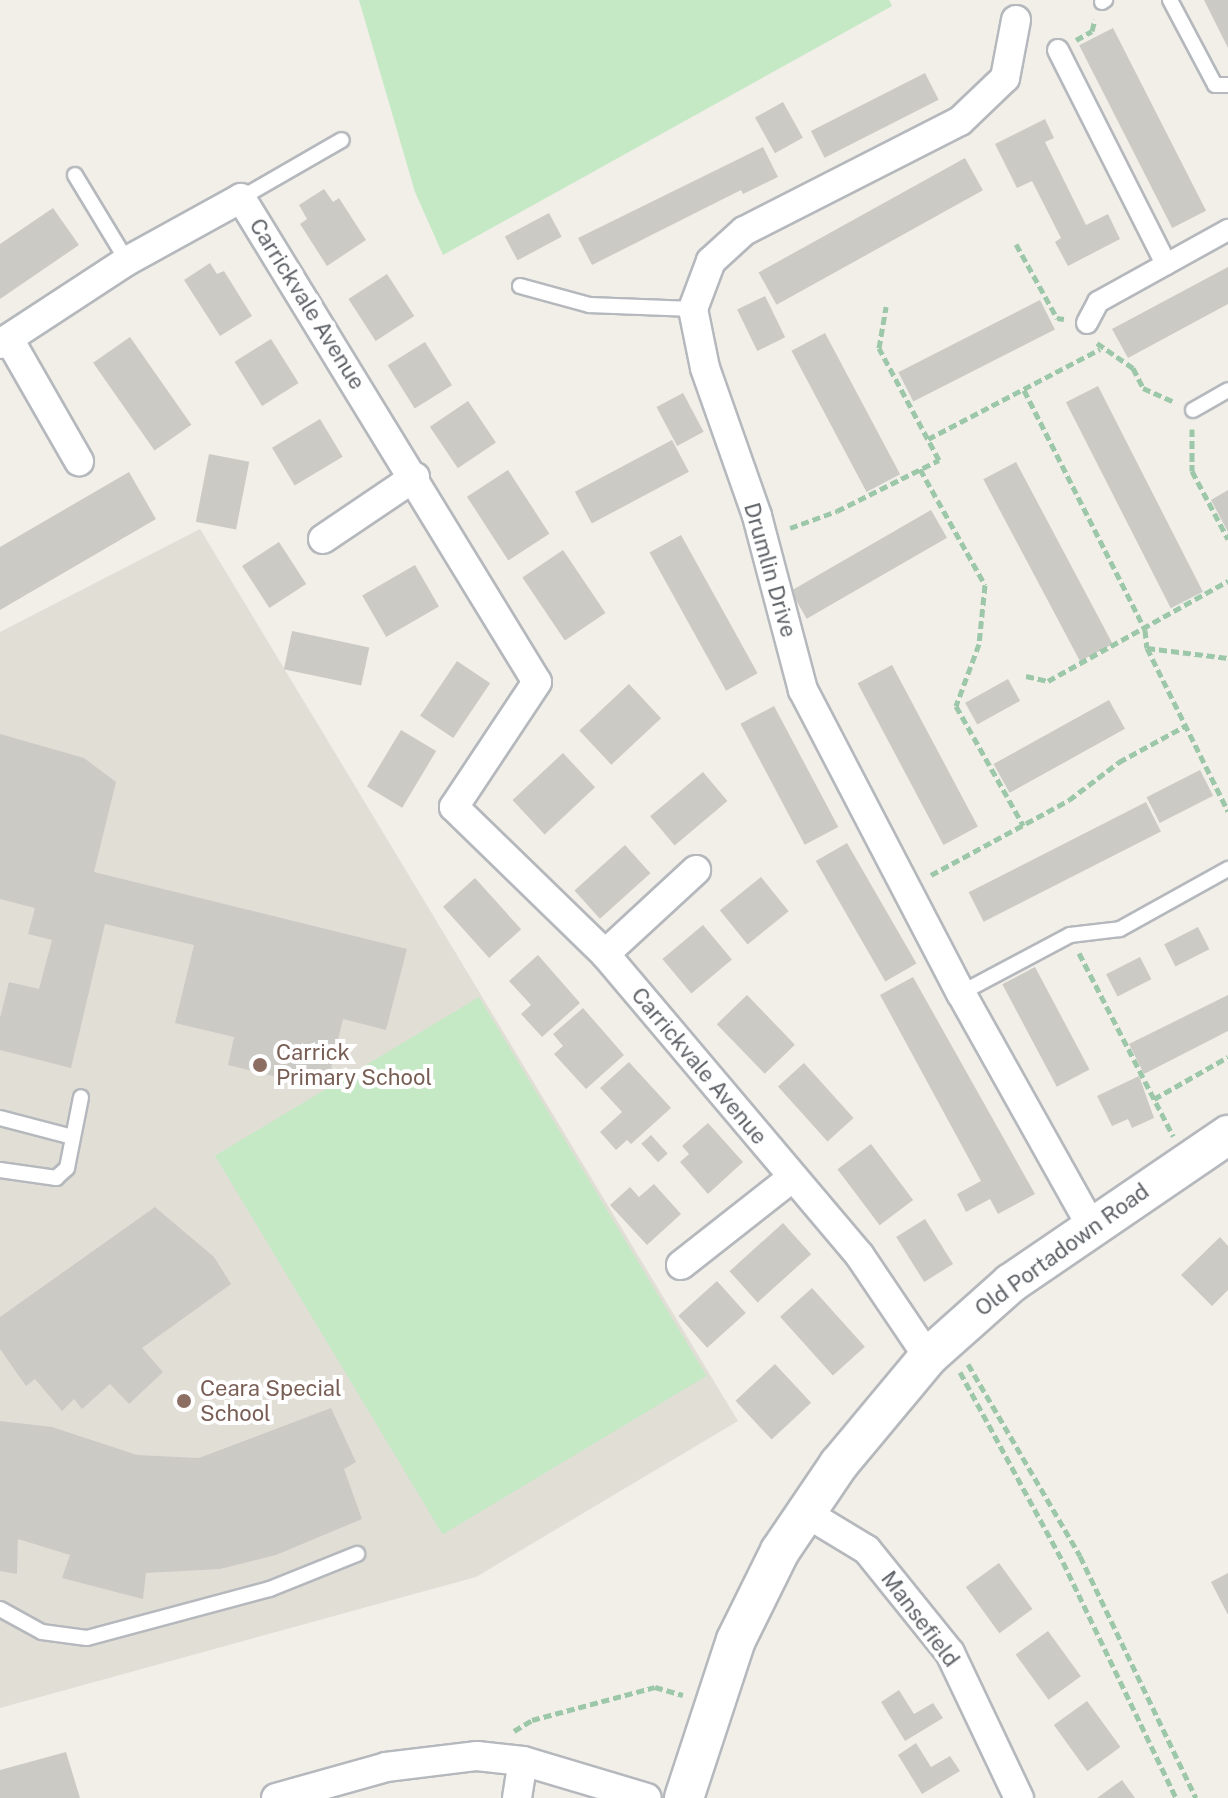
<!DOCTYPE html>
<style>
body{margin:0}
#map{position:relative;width:1228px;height:1798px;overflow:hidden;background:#f1efe8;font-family:"Public Sans",sans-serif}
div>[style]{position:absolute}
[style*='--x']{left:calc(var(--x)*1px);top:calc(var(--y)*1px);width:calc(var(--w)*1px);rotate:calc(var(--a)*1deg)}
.education>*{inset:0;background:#e1ded6}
.green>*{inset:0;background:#c5e8c5;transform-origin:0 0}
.building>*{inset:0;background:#cccac5;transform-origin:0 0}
.path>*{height:5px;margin-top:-2.5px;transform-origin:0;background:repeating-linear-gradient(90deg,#9cc7a9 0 8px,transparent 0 12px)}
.roads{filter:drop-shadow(2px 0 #b5b8bc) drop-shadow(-2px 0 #b5b8bc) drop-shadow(0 2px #b5b8bc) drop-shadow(0 -2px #b5b8bc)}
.service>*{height:14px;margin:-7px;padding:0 7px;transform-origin:7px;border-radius:7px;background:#fff}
.pedestrian>*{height:20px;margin:-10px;padding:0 10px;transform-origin:10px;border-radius:10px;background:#fff}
.minor>*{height:28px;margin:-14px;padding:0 14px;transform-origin:14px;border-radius:14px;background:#fff}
.secondary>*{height:38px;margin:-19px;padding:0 19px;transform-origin:19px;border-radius:19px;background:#fff}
.dots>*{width:22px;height:22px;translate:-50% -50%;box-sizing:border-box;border:4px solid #fff;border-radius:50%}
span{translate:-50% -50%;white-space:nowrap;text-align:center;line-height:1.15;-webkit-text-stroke:8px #fff;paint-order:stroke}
.street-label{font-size:22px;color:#5f6368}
.education-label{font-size:22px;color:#785e54}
.left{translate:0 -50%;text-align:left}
</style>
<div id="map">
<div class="education">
<i style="clip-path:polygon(200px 529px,738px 1421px,476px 1577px,0 1708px,0 632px)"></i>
</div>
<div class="green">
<i style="clip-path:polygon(359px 0,889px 0,892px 6px,443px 255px,415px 192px)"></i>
<i style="left:479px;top:997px;width:442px;height:308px;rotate:59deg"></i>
</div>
<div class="building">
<i style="clip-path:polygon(1204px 0,1228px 0,1228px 48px)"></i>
<i style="left:1113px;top:28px;width:205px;height:38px;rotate:63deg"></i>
<i style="left:925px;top:73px;width:30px;height:128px;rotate:63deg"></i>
<i style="left:783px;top:102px;width:41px;height:32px;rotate:61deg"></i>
<i style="clip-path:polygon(1045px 119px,1054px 138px,1045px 142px,1086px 225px,1108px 214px,1120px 239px,1068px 266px,1055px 242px,1061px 238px,1032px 181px,1017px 188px,995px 144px)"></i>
<i style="clip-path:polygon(763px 147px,778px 177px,743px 194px,741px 190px,592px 265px,578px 238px)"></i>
<i style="left:965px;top:158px;width:37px;height:236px;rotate:61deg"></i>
<i style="clip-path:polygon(324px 189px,333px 202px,339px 198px,366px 240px,327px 266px,300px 224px,307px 219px,299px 205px)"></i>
<i style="clip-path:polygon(53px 208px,79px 245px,0 299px,0 244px)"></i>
<i style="left:549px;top:213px;width:27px;height:50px;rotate:62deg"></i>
<i style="clip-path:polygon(210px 263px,217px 274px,224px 271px,252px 316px,220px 336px,184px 280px)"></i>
<i style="clip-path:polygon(1228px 267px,1228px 304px,1128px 358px,1112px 329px)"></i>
<i style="left:387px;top:274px;width:50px;height:46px;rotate:57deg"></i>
<i style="left:765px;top:296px;width:46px;height:31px;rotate:64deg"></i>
<i style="left:1040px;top:300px;width:33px;height:159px;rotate:63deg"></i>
<i style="left:825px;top:333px;width:160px;height:38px;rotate:62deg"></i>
<i style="left:130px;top:337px;width:107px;height:45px;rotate:55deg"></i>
<i style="left:271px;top:339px;width:52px;height:43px;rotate:58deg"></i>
<i style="left:425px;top:342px;width:51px;height:44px;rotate:58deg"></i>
<i style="left:1098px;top:386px;width:231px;height:36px;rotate:63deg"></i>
<i style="left:683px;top:393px;width:44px;height:30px;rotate:62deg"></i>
<i style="left:468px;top:401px;width:50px;height:46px;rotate:56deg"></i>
<i style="left:320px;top:419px;width:44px;height:56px;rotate:59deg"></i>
<i style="left:672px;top:440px;width:36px;height:110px;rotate:62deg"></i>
<i style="left:209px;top:454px;width:41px;height:69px;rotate:11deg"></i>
<i style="left:1016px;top:462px;width:206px;height:37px;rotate:62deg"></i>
<i style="left:508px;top:470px;width:76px;height:49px;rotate:57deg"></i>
<i style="clip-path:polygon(129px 472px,156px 519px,0 610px,0 547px)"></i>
<i style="clip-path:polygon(1228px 490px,1228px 532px,1211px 500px)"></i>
<i style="left:931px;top:510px;width:32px;height:162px;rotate:60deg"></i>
<i style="left:681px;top:535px;width:158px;height:36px;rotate:61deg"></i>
<i style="left:279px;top:542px;width:50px;height:44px;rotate:57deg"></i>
<i style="left:563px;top:550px;width:76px;height:49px;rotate:56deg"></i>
<i style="left:415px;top:565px;width:48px;height:61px;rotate:60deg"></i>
<i style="left:292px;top:631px;width:79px;height:39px;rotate:12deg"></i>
<i style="left:457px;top:661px;width:40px;height:66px;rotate:34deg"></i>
<i style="left:892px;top:665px;width:183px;height:39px;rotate:62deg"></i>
<i style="left:1008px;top:679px;width:25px;height:49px;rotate:61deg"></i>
<i style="left:629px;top:684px;width:47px;height:68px;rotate:47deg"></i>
<i style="left:1109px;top:700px;width:33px;height:132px;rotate:61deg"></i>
<i style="left:774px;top:706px;width:137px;height:38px;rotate:62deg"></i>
<i style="left:401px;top:730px;width:41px;height:66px;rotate:31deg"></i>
<i style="clip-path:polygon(0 734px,84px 758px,116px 782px,94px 872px,407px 949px,386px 1030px,343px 1019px,326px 1089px,228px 1065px,234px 1037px,175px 1023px,194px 945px,105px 924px,71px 1068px,0 1050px,0 1018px,9px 982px,39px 989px,52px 940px,28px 934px,35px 908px,0 899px)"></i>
<i style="left:563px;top:753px;width:47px;height:69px;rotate:47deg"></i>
<i style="left:1200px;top:770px;width:29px;height:60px;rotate:63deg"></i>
<i style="left:703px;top:772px;width:38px;height:69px;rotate:50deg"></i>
<i style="left:1146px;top:802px;width:33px;height:199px;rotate:63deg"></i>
<i style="left:847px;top:843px;width:139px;height:36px;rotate:60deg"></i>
<i style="left:625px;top:845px;width:38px;height:68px;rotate:48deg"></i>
<i style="left:761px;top:877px;width:44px;height:53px;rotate:51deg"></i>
<i style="left:475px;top:878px;width:69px;height:43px;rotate:48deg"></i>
<i style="left:703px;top:925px;width:45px;height:53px;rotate:50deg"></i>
<i style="left:1198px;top:927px;width:25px;height:38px;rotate:63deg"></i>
<i style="clip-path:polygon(538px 955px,580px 1003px,542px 1037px,521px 1014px,531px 1005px,509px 981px)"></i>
<i style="left:1140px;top:957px;width:25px;height:38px;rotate:63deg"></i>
<i style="left:1035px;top:967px;width:116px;height:37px;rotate:62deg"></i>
<i style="clip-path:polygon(913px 977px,1035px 1194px,998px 1214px,990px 1199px,966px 1212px,957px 1194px,981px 1181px,880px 995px)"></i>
<i style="left:747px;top:995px;width:69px;height:42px;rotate:46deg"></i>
<i style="clip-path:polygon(1228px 995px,1228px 1031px,1144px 1074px,1129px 1044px)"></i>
<i style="clip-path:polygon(583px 1008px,624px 1055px,586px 1089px,554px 1054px,563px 1046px,553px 1034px)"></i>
<i style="clip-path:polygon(629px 1062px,671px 1108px,631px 1144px,627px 1140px,616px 1150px,600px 1132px,622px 1112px,600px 1088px)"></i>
<i style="left:804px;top:1063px;width:74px;height:35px;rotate:48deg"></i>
<i style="clip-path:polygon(1139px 1076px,1154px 1118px,1132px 1128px,1128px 1119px,1112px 1126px,1097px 1096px)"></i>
<i style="clip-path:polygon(708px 1123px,743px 1162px,708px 1194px,680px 1162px,689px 1154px,682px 1146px)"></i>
<i style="left:651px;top:1135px;width:25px;height:13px;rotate:48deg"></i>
<i style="left:871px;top:1144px;width:70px;height:42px;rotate:53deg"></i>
<i style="clip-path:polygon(654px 1184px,681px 1214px,647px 1245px,610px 1205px,630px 1187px,639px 1197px)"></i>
<i style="clip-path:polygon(155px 1207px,214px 1257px,231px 1284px,142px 1348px,163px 1372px,129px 1404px,110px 1384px,82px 1409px,74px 1399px,62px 1411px,35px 1379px,26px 1386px,0 1349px,0 1317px)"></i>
<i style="left:925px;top:1219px;width:53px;height:34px;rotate:58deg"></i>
<i style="left:783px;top:1223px;width:42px;height:72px;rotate:48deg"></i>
<i style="clip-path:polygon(1220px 1237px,1228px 1246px,1228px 1290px,1212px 1306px,1181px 1275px)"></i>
<i style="left:717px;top:1281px;width:43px;height:52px;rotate:48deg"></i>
<i style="left:812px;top:1288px;width:79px;height:43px;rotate:48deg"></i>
<i style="left:775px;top:1364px;width:53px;height:54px;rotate:47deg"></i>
<i style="clip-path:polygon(331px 1408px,356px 1462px,344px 1469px,362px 1519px,276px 1555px,220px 1569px,146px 1573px,143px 1599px,62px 1578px,70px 1555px,18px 1539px,17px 1574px,0 1571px,0 1421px,52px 1427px,137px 1455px,199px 1458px)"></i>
<i style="left:999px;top:1563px;width:57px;height:41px;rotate:54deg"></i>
<i style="clip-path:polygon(1228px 1573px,1228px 1615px,1211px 1582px)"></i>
<i style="left:1048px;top:1631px;width:56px;height:40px;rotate:54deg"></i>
<i style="clip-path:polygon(899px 1690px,914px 1714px,933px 1703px,943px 1718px,905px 1741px,881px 1702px)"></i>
<i style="left:1087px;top:1701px;width:57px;height:41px;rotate:54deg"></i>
<i style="clip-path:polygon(916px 1743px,931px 1767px,950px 1756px,960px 1771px,922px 1794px,898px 1755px)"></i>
<i style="clip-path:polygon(66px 1752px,80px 1798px,0 1798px,0 1770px)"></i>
<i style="clip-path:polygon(1122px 1780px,1135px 1798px,1097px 1798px)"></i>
</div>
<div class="path">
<i style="--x:1076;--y:40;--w:18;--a:-29"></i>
<i style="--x:1092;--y:31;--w:12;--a:-76"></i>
<i style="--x:1016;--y:244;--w:85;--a:61"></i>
<i style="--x:1057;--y:318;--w:7;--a:8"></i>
<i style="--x:1097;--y:343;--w:44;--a:34.8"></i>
<i style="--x:1133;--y:368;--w:22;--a:63"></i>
<i style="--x:1143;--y:388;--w:35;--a:24"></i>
<i style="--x:1024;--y:390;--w:269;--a:63.2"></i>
<i style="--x:1145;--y:630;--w:18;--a:84"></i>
<i style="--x:1147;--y:648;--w:182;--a:63.6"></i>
<i style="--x:1192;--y:429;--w:42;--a:90"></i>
<i style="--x:1192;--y:471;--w:77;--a:62.1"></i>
<i style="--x:928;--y:439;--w:194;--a:-27.6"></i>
<i style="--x:920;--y:469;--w:133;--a:60.7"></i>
<i style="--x:985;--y:585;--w:59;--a:95.8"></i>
<i style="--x:979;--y:644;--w:66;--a:110.4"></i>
<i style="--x:956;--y:706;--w:137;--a:60.6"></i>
<i style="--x:790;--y:528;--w:50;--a:-19.9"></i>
<i style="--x:837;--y:511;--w:114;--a:-26.6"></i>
<i style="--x:939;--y:460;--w:127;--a:-118.2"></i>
<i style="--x:879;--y:348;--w:42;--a:-80.3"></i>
<i style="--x:1147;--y:648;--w:82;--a:7"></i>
<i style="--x:1026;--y:676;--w:23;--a:13"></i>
<i style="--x:1048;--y:681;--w:206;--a:-29.1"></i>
<i style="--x:931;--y:875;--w:157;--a:-28.5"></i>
<i style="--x:1069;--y:800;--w:63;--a:-37.2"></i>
<i style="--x:1119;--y:762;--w:75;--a:-28.6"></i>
<i style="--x:1079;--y:953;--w:206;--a:62.8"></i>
<i style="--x:1154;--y:1099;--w:85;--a:-29.6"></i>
<i style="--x:968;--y:1364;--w:222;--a:59.7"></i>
<i style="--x:1080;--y:1556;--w:268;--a:64.4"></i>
<i style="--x:960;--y:1372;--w:216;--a:61.5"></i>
<i style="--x:1063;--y:1562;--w:262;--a:64.4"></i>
<i style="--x:514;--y:1731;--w:21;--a:-31"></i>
<i style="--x:532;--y:1720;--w:127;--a:-15"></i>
<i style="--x:655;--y:1687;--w:29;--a:16"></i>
</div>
<div class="roads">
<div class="service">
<i style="--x:1170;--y:0;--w:96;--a:62.1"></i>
<i style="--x:1215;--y:85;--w:13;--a:0"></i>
<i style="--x:1102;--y:2;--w:4;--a:-34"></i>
<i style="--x:75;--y:175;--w:100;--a:58.8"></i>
<i style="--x:241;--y:198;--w:116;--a:-29.9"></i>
<i style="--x:520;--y:286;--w:72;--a:15.4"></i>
<i style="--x:589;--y:305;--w:104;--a:2.2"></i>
<i style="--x:1193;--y:410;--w:40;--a:-29.7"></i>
<i style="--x:961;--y:993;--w:123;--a:-28"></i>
<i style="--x:1070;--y:935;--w:50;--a:-6.8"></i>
<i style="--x:1120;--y:929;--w:124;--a:-29.1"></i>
<i style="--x:0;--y:1118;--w:75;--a:14.6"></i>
<i style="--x:0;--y:1170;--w:57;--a:8.1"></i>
<i style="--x:56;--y:1178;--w:15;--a:-42"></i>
<i style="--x:67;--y:1168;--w:72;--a:-78.8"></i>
<i style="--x:0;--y:1609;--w:48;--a:28.7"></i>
<i style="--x:42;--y:1632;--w:45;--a:7.6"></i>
<i style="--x:87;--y:1638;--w:189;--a:-15"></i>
<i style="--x:270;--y:1589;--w:94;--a:-21.9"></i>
</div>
<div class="pedestrian">
<i style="--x:1058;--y:50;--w:240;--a:63.2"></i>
<i style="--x:1087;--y:323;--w:24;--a:-62"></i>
<i style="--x:1098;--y:302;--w:149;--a:-29"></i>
</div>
<div class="minor">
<i style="--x:1016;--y:20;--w:59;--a:100.7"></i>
<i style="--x:1005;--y:78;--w:62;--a:136.3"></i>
<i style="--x:960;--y:121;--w:242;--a:153"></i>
<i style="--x:744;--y:231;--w:45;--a:137.7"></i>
<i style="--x:711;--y:261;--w:51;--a:110.6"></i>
<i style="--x:693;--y:309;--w:60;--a:78.5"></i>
<i style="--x:705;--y:368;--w:157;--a:70.6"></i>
<i style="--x:757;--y:516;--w:180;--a:75.2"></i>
<i style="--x:803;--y:690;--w:342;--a:62.5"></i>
<i style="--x:961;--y:993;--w:267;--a:60.8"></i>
<i style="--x:9;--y:339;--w:141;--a:60.2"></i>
<i style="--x:0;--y:344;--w:152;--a:-33.2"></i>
<i style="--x:127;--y:261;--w:130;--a:-28.9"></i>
<i style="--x:241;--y:198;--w:567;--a:58.55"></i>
<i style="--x:537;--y:682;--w:150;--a:123.6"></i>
<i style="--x:454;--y:807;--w:211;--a:44.2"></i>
<i style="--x:605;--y:954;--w:395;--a:49.8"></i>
<i style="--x:860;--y:1256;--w:122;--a:56"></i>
<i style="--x:323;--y:539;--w:111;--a:-34"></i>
<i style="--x:605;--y:954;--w:124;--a:-42.7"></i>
<i style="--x:681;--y:1265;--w:142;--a:-38.2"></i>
<i style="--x:806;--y:1513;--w:71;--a:31.2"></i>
<i style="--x:867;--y:1550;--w:132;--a:51.1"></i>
<i style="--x:950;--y:1653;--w:161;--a:64.6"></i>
<i style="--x:276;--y:1798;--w:114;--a:-15.7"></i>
<i style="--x:386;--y:1767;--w:92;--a:-6.9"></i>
<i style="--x:477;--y:1756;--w:46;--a:6.2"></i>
<i style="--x:523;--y:1761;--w:129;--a:16.6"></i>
<i style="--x:517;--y:1798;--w:37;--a:-81"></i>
</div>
<div class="secondary">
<i style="--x:684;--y:1798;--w:166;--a:-71.8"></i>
<i style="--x:736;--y:1640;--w:99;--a:-63.7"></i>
<i style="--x:780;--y:1551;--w:105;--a:-55.9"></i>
<i style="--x:839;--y:1464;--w:139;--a:-50.2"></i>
<i style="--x:928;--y:1357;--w:111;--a:-41.7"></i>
<i style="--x:1011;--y:1283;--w:263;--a:-34.3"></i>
</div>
</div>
<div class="dots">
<i style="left:260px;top:1065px;background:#8d6e63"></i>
<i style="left:184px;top:1401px;background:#8d6e63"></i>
</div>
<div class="street-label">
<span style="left:307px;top:304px;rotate:58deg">Carrickvale Avenue</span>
<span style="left:770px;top:570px;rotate:74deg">Drumlin Drive</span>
<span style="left:699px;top:1066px;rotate:50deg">Carrickvale Avenue</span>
<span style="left:1062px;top:1250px;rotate:-36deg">Old Portadown Road</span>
<span style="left:920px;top:1619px;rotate:53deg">Mansefield</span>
</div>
<div class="education-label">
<span class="left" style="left:276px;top:1065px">Carrick<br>Primary School</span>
<span class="left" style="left:200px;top:1401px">Ceara Special<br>School</span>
</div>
</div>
